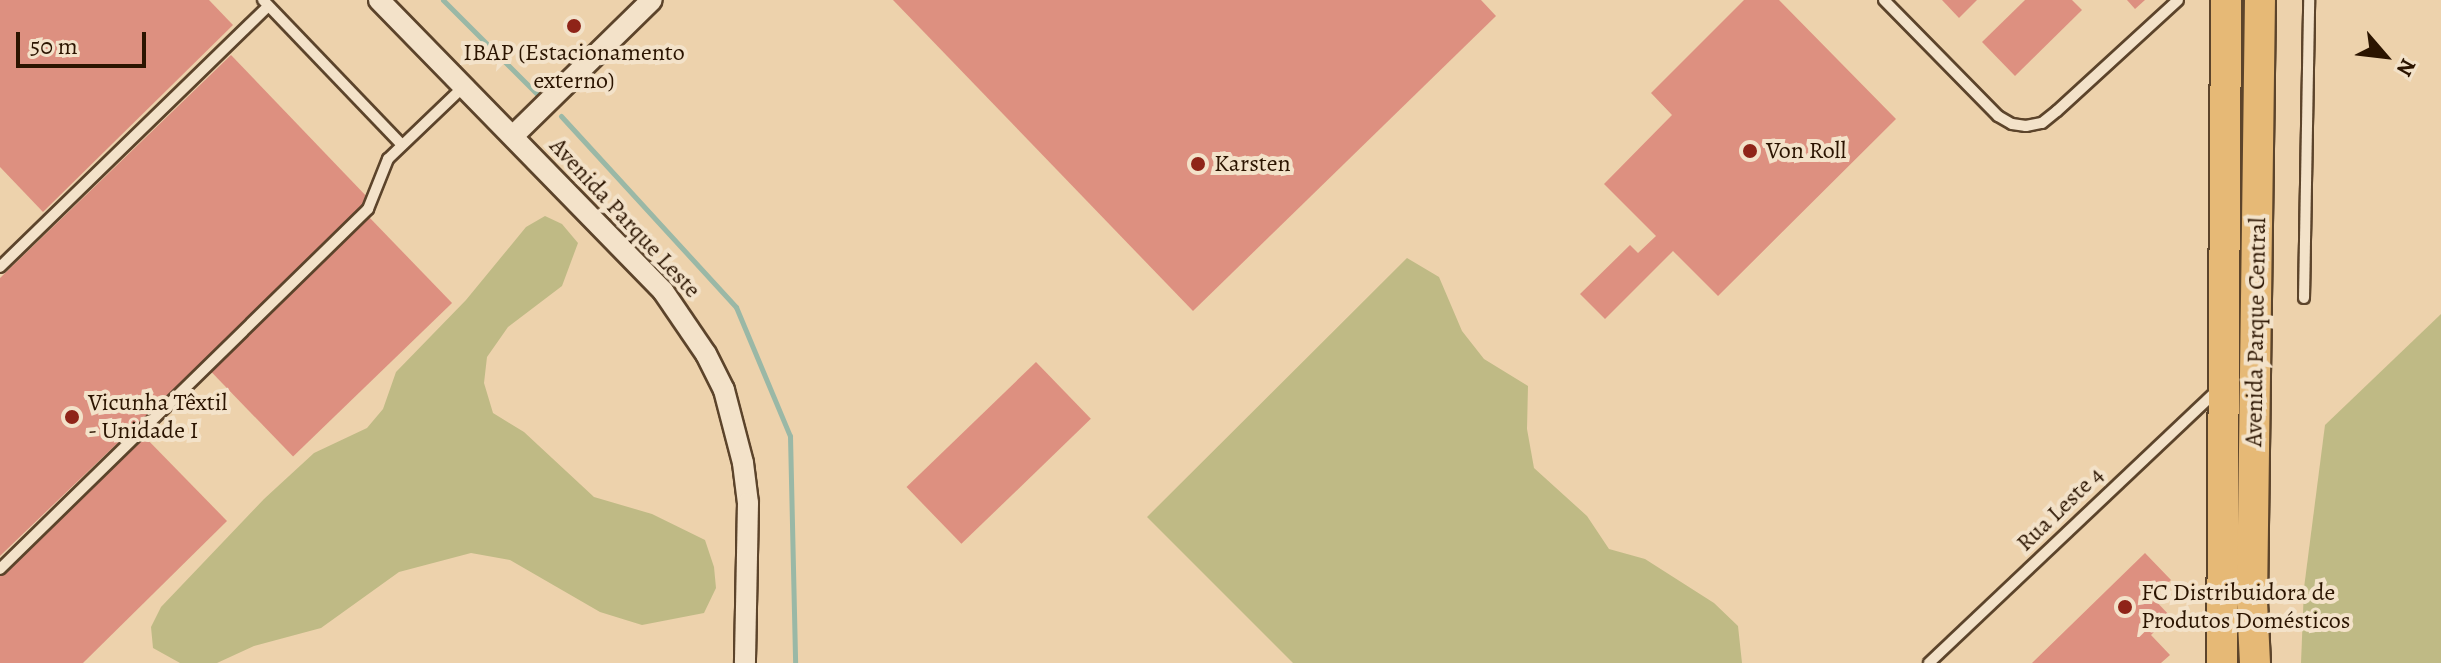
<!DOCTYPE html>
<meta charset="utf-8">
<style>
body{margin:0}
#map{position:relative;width:2441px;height:663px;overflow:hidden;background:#edd2ac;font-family:Alegreya,serif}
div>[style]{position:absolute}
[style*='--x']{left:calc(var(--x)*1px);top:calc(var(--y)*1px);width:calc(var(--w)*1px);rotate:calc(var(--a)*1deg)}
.green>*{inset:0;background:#bfba85}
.stream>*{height:5px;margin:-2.5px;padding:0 2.5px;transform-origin:2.5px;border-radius:2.5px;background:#9ab8a6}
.building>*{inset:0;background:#dd9080;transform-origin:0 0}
.roads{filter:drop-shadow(2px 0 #5c442b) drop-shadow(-2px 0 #5c442b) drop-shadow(0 2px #5c442b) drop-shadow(0 -2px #5c442b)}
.lane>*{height:10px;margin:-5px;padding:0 5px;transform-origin:5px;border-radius:5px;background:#f3e2c9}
.street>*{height:20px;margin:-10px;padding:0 10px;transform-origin:10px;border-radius:10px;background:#f3e2c9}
.primary>*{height:30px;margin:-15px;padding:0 15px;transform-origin:15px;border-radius:15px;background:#e6b976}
.dots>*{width:22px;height:22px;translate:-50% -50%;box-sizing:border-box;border:4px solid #f3e2c9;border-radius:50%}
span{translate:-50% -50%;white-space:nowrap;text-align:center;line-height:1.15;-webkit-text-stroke:8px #f3e2c9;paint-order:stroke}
.poi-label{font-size:24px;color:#2b1400}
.left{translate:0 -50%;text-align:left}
.street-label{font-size:24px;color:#2b1400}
.north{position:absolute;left:2345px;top:16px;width:80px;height:80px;-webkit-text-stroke:6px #f3e2c9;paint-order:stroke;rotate:118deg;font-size:22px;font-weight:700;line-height:32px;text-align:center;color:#2b1400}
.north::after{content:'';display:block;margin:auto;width:28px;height:36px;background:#2b1400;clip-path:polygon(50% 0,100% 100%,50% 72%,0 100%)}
.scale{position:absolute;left:16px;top:32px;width:130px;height:36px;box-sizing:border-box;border:4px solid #2b1400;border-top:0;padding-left:10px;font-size:24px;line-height:28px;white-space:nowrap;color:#2b1400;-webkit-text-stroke:6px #f3e2c9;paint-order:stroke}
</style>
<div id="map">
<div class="green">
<i style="clip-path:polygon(545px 216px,562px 224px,578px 243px,562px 286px,508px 327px,487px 357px,484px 383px,493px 413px,524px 432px,594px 497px,652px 514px,705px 540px,714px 567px,716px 588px,704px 613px,642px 625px,600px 612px,510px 560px,471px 553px,399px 572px,321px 628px,254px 646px,217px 663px,180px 663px,153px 648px,151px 627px,161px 607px,264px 499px,314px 453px,367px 428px,383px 409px,396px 372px,466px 300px,526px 227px)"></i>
<i style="clip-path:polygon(1407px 258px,1439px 277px,1462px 331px,1484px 359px,1528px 386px,1527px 429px,1534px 468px,1587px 516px,1609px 549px,1645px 559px,1714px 603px,1738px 626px,1742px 663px,1293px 663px,1147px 517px)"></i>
<i style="clip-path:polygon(2441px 314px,2441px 663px,2301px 663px,2304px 588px,2325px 425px)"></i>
</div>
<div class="stream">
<i style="--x:443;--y:0;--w:133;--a:45"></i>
<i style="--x:561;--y:116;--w:259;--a:47.5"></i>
<i style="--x:736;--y:307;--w:140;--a:67.3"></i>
<i style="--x:790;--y:436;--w:227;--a:88.7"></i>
</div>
<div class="building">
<i style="clip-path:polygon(0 0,209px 0,233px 25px,43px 212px,0 167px)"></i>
<i style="clip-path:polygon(893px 0,1481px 0,1496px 16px,1193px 311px)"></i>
<i style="clip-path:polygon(1744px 0,1779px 0,1896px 119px,1718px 296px,1673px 251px,1605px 319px,1580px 294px,1630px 245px,1638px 253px,1656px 236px,1604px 184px,1672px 115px,1651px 93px)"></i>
<i style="clip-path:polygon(1942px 0,1977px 0,1959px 18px)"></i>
<i style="clip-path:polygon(2025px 0,2072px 0,2082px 10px,2015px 76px,1982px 42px)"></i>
<i style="clip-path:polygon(2127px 0,2145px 0,2135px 9px)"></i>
<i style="clip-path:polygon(231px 55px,370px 200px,0 556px,0 278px)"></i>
<i style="left:368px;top:216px;width:121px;height:221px;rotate:46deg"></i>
<i style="left:1036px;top:362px;width:79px;height:180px;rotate:46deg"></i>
<i style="clip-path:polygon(142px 434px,227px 521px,83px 663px,0 663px,0 574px)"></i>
<i style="clip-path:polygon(2145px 553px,2171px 580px,2153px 598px,2170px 616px,2151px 635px,2170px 655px,2161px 663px,2032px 663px)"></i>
</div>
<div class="roads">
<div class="lane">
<i style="--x:263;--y:0;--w:199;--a:46.2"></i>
<i style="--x:1884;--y:0;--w:163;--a:45.5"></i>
<i style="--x:1998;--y:116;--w:16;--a:30"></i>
<i style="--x:2012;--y:124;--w:14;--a:8"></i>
<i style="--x:2026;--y:126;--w:16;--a:-11"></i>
<i style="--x:2042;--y:123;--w:19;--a:-39"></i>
<i style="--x:2057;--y:111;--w:164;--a:-42.5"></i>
<i style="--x:0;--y:267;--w:374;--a:-44.2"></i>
<i style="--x:2304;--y:298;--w:298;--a:-89"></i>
<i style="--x:0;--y:569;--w:515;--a:-44.37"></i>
<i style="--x:368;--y:209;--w:54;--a:-68.2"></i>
<i style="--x:388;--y:159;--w:104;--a:-43.8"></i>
<i style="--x:1929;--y:663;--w:396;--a:-43.4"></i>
</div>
<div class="street">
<i style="--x:379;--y:0;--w:407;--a:45.7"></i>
<i style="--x:663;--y:291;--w:76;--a:55.7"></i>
<i style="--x:706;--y:354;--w:40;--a:63.4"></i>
<i style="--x:724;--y:390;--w:75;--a:75.4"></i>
<i style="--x:743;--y:463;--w:40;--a:82.9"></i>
<i style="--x:748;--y:503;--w:160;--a:91.1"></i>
<i style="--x:513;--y:136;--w:194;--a:-44.4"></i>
</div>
<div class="primary">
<i style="--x:2222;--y:663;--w:663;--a:-89.65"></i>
<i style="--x:2255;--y:663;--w:62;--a:-92.8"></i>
<i style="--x:2252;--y:601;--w:601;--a:-89.24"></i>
</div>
</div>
<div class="dots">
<i style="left:574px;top:26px;background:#8f2418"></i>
<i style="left:1750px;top:151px;background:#8f2418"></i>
<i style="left:1198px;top:164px;background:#8f2418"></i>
<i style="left:72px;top:417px;background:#8f2418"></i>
<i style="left:2125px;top:607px;background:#8f2418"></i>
</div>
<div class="poi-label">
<span style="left:574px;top:67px">IBAP (Estacionamento<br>externo)</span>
<span class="left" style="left:1766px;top:151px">Von Roll</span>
<span class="left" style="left:1214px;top:164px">Karsten</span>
<span class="left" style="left:88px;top:417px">Vicunha Têxtil<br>- Unidade I</span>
<span class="left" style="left:2141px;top:607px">FC Distribuidora de<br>Produtos Domésticos</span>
</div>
<div class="street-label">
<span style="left:625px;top:218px;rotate:47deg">Avenida Parque Leste</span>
<span style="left:2256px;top:332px;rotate:-89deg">Avenida Parque Central</span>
<span style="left:2060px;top:509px;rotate:-44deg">Rua Leste 4</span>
</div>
<div class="north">N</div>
<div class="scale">50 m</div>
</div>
